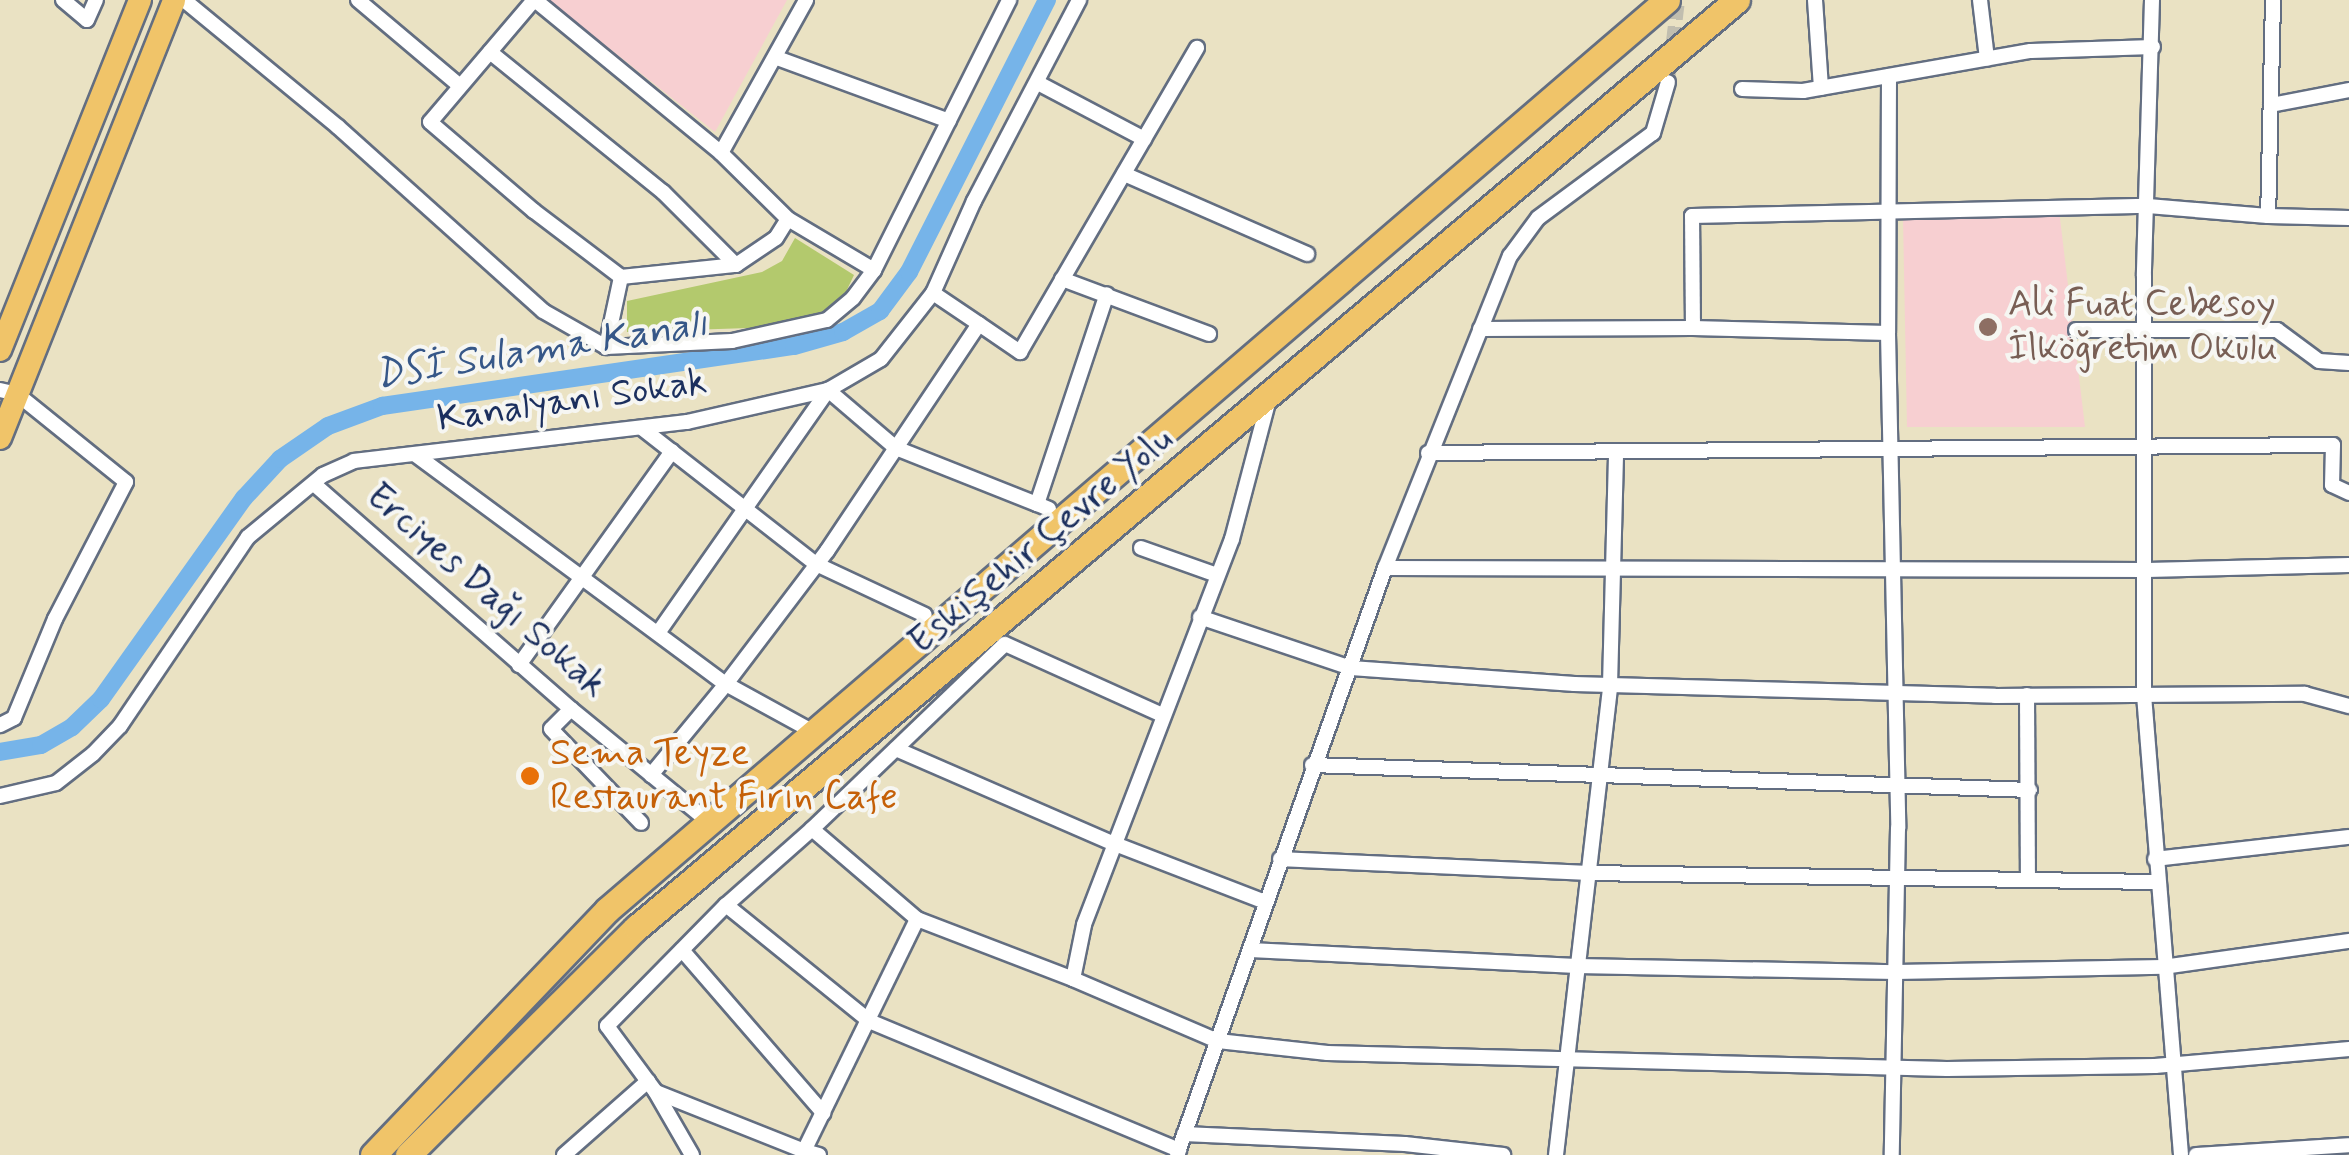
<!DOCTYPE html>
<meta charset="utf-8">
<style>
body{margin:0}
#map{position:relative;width:2349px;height:1155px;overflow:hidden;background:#eae2c3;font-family:Mynerve,sans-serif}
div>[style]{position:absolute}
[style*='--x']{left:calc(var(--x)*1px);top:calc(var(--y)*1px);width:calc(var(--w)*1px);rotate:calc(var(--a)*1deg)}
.built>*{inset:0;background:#f7cfd1}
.green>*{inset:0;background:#b3c96d}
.canal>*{height:18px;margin:-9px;padding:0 9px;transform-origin:9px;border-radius:9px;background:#76b4e9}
.street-tunnel>*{height:14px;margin-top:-7px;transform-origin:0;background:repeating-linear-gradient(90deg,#c1beaf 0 14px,transparent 0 21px)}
.roads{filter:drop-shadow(2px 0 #636e81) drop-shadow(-2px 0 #636e81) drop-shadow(0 2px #636e81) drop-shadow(0 -2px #636e81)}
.street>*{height:14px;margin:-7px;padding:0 7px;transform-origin:7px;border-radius:7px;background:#fff}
.primary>*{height:22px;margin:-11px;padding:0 11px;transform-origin:11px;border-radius:11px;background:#f0c469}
.highway>*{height:25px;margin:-12.5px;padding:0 12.5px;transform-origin:12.5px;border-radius:12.5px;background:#f0c469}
.dots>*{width:28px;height:28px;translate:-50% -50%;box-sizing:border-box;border:5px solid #f6f6f2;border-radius:50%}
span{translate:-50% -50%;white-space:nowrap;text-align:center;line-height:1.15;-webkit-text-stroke:8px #f6f6f2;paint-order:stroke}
.education-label{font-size:38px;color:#785e54}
.left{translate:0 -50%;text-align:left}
.street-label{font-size:38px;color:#1b2f5e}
.food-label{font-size:38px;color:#c56008}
.water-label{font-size:40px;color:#365788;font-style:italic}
</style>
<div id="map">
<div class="built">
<i style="clip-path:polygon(548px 0,787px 0,715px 132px)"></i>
<i style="clip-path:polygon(2059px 210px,2085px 427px,1907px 427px,1903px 218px)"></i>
</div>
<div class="green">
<i style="clip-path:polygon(795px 238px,854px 275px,844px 296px,818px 315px,776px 327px,627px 332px,627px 301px,762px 272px,782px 261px)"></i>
</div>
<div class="canal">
<i style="--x:0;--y:752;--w:42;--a:-9.7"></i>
<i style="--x:41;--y:745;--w:36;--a:-30"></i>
<i style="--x:72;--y:727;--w:40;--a:-44"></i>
<i style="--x:101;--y:699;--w:247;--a:-54.6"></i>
<i style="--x:244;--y:498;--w:53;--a:-47.3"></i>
<i style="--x:280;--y:459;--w:58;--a:-34.5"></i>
<i style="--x:328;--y:426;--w:58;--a:-20.3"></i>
<i style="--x:382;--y:406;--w:416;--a:-8.3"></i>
<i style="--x:794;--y:346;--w:51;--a:-15.9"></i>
<i style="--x:843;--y:332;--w:43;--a:-29.6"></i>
<i style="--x:880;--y:311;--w:49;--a:-53.4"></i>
<i style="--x:909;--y:272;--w:305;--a:-63.1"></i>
</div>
<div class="street-tunnel">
<i style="--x:1668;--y:82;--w:83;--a:-83"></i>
</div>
<div class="roads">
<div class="street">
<i style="--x:63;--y:0;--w:31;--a:40"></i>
<i style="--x:87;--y:20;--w:22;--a:-66"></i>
<i style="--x:184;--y:0;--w:200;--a:39.5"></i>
<i style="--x:338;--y:127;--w:275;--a:41.9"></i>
<i style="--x:543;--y:311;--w:73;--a:29.7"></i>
<i style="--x:606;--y:347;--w:126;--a:-2.7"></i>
<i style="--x:732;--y:341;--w:97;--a:-12.5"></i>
<i style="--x:827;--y:320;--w:34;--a:-40"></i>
<i style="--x:853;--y:298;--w:35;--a:-53"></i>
<i style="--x:874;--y:270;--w:302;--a:-63.4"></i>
<i style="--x:358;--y:0;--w:132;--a:40.1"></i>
<i style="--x:534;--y:0;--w:160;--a:130.4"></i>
<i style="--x:430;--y:122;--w:137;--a:40.6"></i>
<i style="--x:534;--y:211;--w:109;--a:37.2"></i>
<i style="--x:535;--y:0;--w:241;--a:39.4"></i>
<i style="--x:721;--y:153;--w:94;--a:44.6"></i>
<i style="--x:788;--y:219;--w:100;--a:30.7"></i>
<i style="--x:1815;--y:0;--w:88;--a:86.1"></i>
<i style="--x:1980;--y:0;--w:59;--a:83.2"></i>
<i style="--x:2152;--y:0;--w:276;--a:91.7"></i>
<i style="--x:2144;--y:276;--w:419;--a:90"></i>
<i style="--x:2144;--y:695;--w:461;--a:85.4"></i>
<i style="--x:2273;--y:0;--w:216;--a:91.3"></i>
<i style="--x:2268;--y:216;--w:81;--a:1.4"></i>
<i style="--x:490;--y:52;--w:223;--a:39"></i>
<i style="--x:663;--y:192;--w:103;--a:45"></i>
<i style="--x:777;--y:58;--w:183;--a:20.1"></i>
<i style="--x:1889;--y:76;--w:257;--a:90.2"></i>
<i style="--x:1888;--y:333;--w:495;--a:88.8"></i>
<i style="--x:1898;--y:828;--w:327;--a:91.1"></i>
<i style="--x:1038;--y:83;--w:120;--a:27.8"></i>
<i style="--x:1742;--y:89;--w:61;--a:1.9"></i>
<i style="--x:1803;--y:91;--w:231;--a:-10"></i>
<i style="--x:2031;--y:51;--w:122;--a:-1.9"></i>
<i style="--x:2271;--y:105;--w:79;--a:-10.9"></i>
<i style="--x:721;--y:153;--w:175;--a:-60.9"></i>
<i style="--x:1124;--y:174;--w:200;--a:23.6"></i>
<i style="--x:1062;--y:279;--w:157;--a:20.5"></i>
<i style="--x:933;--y:293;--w:55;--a:34"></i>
<i style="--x:1693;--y:328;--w:195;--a:1.5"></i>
<i style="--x:1480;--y:329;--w:213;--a:-0.3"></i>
<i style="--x:1693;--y:328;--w:112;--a:-90.5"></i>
<i style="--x:1692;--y:216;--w:456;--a:-1.3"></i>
<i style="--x:2148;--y:206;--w:120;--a:4.8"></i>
<i style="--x:2076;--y:330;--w:201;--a:0"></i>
<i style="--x:2277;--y:330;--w:52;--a:36.4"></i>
<i style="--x:2319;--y:361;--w:30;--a:4"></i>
<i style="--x:606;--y:347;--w:72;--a:-77.9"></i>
<i style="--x:621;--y:277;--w:116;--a:-6"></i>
<i style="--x:736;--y:265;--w:48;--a:-34"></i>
<i style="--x:776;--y:238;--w:22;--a:-58"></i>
<i style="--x:0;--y:390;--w:17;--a:13"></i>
<i style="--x:17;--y:394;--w:140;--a:38.9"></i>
<i style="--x:126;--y:482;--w:154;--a:117.4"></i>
<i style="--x:55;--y:619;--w:107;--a:112.5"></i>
<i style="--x:14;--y:718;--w:16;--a:153"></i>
<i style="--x:1269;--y:399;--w:145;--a:104.8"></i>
<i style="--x:1232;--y:539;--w:413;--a:111"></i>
<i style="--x:1084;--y:925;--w:55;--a:101.5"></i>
<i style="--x:1073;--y:979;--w:158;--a:23.2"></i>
<i style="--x:1218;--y:1041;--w:110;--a:6.3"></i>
<i style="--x:1327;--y:1053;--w:620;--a:1.48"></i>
<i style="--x:1947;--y:1069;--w:208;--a:-0.8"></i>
<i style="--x:2155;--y:1066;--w:195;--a:-5"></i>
<i style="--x:643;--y:429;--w:219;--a:38"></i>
<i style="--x:816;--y:564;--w:120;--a:25.1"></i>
<i style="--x:1428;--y:453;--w:905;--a:-0.51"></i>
<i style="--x:2333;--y:445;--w:40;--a:91.4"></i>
<i style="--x:2332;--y:485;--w:19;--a:25"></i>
<i style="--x:416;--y:455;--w:385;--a:36.5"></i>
<i style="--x:726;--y:684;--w:167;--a:-52.8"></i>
<i style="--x:827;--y:551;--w:273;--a:-56.2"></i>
<i style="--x:979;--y:324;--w:50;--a:34.3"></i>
<i style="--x:1020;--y:352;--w:352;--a:-59.8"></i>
<i style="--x:314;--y:484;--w:342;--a:41.2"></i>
<i style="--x:571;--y:709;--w:178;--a:39.3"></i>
<i style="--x:1049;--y:509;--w:13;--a:-157"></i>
<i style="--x:1037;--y:504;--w:221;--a:-71.6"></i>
<i style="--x:1141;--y:548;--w:81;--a:19.6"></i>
<i style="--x:1385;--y:568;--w:762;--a:0.15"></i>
<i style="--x:2147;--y:570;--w:202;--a:-1.4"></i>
<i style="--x:1200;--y:617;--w:159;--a:18.7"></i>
<i style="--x:1351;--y:668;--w:224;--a:4.1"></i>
<i style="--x:1574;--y:684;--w:421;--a:1.6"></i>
<i style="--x:1995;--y:696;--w:310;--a:-0.4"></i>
<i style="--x:2305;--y:694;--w:46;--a:15.3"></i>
<i style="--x:658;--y:633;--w:297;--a:-55"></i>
<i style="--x:828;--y:390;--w:89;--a:40.5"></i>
<i style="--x:896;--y:448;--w:152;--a:21.7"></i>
<i style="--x:519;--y:665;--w:263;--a:-54.4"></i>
<i style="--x:2027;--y:695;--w:185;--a:89.7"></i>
<i style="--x:571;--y:709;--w:28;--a:135"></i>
<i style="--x:551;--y:729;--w:130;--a:46.2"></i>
<i style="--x:896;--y:749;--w:239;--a:23.5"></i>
<i style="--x:1115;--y:844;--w:161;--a:21.1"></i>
<i style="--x:1312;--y:765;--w:718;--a:1.99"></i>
<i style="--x:651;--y:775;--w:118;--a:-50.5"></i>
<i style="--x:726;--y:684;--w:98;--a:28.7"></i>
<i style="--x:0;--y:796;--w:57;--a:-13.1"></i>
<i style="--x:56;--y:783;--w:47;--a:-38.1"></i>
<i style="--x:93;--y:754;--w:39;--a:-46"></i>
<i style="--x:120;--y:726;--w:228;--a:-55.9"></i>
<i style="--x:248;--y:537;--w:97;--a:-39.6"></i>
<i style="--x:323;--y:475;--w:34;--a:-24"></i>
<i style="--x:354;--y:461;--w:335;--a:-6.7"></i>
<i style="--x:687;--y:422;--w:145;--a:-12.8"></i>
<i style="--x:828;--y:390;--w:61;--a:-30.3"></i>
<i style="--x:881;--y:359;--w:84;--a:-51.8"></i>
<i style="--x:933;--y:293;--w:101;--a:-66"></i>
<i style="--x:974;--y:201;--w:227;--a:-62.4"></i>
<i style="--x:812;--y:829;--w:138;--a:40.6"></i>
<i style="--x:917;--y:919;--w:167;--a:21"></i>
<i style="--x:1280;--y:859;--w:308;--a:2.6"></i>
<i style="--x:1588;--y:873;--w:569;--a:0.91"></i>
<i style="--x:2155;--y:859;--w:195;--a:-6.5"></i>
<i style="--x:726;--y:905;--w:184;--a:39"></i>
<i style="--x:869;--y:1021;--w:336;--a:22.6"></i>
<i style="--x:682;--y:950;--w:216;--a:49.1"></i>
<i style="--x:1250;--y:950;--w:327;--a:2.8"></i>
<i style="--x:1577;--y:966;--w:319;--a:1.1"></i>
<i style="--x:1896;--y:972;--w:267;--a:-1.1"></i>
<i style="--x:2163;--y:967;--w:188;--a:-8"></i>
<i style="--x:656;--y:1092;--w:159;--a:21.7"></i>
<i style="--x:1184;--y:1134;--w:221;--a:2.6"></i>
<i style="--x:1405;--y:1144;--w:99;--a:6.4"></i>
<i style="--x:564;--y:1155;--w:112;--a:-41.4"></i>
<i style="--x:692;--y:1155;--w:74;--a:-120"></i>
<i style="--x:655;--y:1091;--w:81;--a:-126.4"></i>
<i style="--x:607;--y:1026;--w:170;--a:-45.5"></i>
<i style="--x:726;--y:905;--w:115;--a:-41.5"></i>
<i style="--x:812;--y:829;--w:267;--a:-43.8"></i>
<i style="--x:1005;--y:644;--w:172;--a:24.3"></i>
<i style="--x:819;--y:1155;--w:16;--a:-165"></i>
<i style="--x:804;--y:1151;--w:258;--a:-64"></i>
<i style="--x:1177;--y:1155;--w:623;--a:-70.49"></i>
<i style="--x:1385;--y:568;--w:336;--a:-68.2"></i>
<i style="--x:1510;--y:256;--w:47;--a:-53.6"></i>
<i style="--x:1538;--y:218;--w:143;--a:-36.5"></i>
<i style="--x:1653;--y:133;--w:53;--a:-73.6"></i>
<i style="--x:1556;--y:1155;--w:473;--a:-83.4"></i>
<i style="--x:1610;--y:685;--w:232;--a:-88.5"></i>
<i style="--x:2196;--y:1155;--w:153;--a:-3.7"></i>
</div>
<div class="primary">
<i style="--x:0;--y:350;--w:377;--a:-68.2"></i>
<i style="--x:0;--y:438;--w:471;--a:-68.3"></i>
</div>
<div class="highway">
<i style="--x:373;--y:1155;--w:339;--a:-46.3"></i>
<i style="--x:607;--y:910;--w:1397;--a:-40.65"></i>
<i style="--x:408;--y:1155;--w:322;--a:-44.9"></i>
<i style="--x:636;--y:928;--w:1440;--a:-40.13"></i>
</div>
</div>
<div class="dots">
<i style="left:1988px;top:327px;background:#8d6e63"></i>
<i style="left:530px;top:776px;background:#e8710a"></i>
</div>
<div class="education-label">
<span class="left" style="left:2008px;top:327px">Ali Fuat Cebesoy<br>İlköğretim Okulu</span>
</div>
<div class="street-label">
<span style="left:572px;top:401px;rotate:-8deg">Kanalyanı Sokak</span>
<span style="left:1041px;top:541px;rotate:-40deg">Eskişehir Çevre Yolu</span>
<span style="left:486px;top:591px;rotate:41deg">Erciyes Dağı Sokak</span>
</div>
<div class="food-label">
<span class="left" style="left:550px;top:776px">Sema Teyze<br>Restaurant Fırın Cafe</span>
</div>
<div class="water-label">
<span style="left:541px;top:350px;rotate:-9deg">DSİ Sulama Kanalı</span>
</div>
</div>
